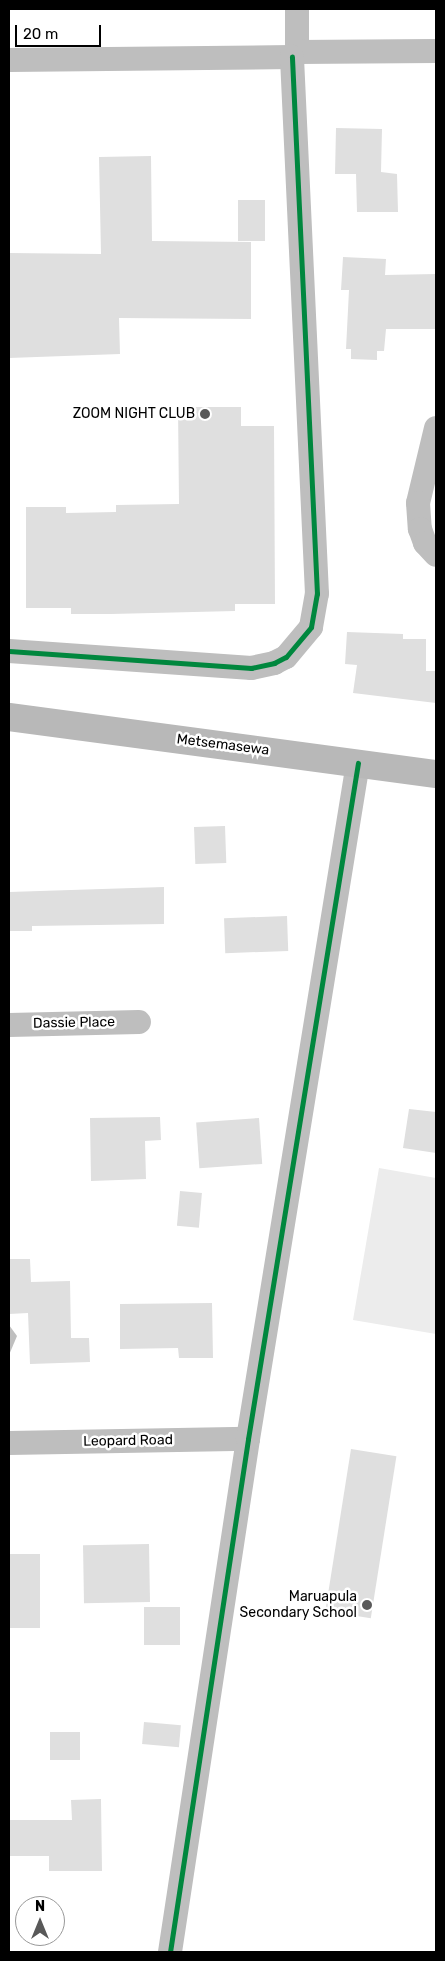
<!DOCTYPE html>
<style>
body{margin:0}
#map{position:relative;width:445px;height:1961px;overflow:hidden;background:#fff;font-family:Rubik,sans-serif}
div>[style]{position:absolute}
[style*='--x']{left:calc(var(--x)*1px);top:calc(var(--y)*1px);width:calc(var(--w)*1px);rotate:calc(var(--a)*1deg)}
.green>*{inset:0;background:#ececec}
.water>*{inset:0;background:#bfbfbf}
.building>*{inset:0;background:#dfdfdf;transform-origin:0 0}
.street>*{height:24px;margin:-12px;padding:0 12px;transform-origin:12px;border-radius:12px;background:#bebebe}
.secondary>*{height:28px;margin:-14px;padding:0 14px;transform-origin:14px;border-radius:14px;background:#b8b8b8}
.cycleway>*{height:5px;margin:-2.5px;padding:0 2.5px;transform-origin:2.5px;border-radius:2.5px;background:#00873e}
.dots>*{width:14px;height:14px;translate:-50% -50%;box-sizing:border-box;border:2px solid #fff;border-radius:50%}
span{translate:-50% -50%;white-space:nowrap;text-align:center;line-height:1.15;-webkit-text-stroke:5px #fff;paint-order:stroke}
.poi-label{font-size:14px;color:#000}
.right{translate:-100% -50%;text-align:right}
.street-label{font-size:14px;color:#000}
.frame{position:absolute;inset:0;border:10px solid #000;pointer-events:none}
.north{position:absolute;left:15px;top:1896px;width:50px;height:50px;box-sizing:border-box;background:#fff;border:1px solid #999;border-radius:50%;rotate:0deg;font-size:14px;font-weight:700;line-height:20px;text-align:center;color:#000}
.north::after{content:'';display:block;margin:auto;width:18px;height:22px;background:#595959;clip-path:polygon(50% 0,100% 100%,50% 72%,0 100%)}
.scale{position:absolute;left:15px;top:25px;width:86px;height:22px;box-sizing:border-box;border:2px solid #000;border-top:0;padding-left:6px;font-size:15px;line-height:18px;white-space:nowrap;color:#000;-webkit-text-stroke:4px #fff;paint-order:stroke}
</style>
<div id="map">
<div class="green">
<i style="clip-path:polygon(379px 1168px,436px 1178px,436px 1334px,353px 1320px)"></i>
</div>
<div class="water">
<i style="clip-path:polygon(9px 1325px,17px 1336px,9px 1355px)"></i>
</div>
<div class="building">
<i style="clip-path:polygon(336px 128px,382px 129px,381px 172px,397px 174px,398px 212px,357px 212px,356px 174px,335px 174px)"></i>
<i style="clip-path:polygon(151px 156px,152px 241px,251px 242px,251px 319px,119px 318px,120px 354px,9px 358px,9px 253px,101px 254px,99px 157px)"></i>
<i style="left:238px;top:200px;width:27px;height:41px"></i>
<i style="clip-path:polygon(343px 257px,386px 259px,385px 275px,436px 274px,436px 329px,386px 329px,384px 351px,377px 351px,377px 360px,351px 359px,351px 349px,346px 349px,349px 290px,341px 290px)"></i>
<i style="clip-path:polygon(178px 407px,241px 407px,241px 426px,274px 426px,275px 604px,235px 604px,235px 611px,111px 614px,71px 614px,71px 608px,26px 608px,26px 507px,66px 507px,66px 513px,116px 512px,116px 505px,179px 504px)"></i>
<i style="clip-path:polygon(347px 632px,403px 634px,403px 639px,426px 639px,426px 671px,436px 671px,436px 703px,353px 693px,357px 665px,345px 664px)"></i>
<i style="left:225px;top:826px;width:37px;height:31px;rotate:88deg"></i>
<i style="clip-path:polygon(164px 887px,164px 924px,32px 926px,32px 931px,9px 931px,9px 892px)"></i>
<i style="left:287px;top:916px;width:35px;height:63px;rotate:88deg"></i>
<i style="clip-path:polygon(409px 1109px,436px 1112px,436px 1153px,403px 1148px)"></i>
<i style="clip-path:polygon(160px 1117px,161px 1140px,145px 1141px,146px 1179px,91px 1181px,90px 1118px)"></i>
<i style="left:259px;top:1118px;width:46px;height:63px;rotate:86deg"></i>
<i style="left:180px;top:1191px;width:22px;height:35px;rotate:5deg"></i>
<i style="clip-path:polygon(9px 1259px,30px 1259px,31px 1282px,70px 1281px,71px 1338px,89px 1338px,90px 1362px,30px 1364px,28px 1313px,9px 1314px)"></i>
<i style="clip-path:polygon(212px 1303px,213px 1358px,179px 1358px,178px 1348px,120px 1349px,120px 1304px)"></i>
<i style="left:351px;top:1449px;width:46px;height:164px;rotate:9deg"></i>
<i style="left:149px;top:1544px;width:58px;height:66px;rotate:89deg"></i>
<i style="left:9px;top:1554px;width:31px;height:74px"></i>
<i style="left:144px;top:1607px;width:36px;height:38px"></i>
<i style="left:144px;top:1722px;width:37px;height:22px;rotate:5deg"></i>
<i style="left:50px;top:1732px;width:30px;height:28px"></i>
<i style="clip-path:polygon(101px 1799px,102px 1871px,49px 1871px,49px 1856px,9px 1856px,9px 1820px,72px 1820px,71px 1800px)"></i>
</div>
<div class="street">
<i style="--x:297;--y:9;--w:43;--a:90"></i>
<i style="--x:9;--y:60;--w:283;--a:-0.6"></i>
<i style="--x:292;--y:57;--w:7;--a:-45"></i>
<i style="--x:297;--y:52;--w:139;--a:-0.4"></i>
<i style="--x:436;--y:428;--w:77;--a:103.5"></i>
<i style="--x:418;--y:503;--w:26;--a:86"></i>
<i style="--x:420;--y:529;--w:15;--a:70"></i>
<i style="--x:425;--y:543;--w:16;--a:47"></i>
<i style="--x:9;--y:651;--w:243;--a:4"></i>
<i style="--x:251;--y:668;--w:24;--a:-12"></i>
<i style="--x:274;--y:663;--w:13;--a:-27"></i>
<i style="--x:286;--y:657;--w:39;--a:-50"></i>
<i style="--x:311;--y:627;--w:34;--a:-80"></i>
<i style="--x:317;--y:594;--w:538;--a:-92.67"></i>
<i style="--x:9;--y:1025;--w:130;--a:-1.3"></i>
<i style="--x:9;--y:1443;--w:239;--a:-1"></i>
<i style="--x:170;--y:1952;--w:519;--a:-81.35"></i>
<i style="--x:248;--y:1439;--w:685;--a:-80.76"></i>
</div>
<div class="secondary">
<i style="--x:9;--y:717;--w:431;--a:7.6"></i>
</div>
<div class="cycleway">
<i style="--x:9;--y:651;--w:243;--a:4"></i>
<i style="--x:251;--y:668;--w:24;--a:-12"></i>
<i style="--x:274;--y:663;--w:13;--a:-27"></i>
<i style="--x:286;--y:657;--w:39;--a:-50"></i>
<i style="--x:311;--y:627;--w:34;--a:-80"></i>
<i style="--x:317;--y:594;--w:538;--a:-92.67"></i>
<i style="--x:170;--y:1952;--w:519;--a:-81.35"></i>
<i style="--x:248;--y:1439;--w:685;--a:-80.76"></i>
</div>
<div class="dots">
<i style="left:205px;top:414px;background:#595959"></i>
<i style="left:367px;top:1605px;background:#595959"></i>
</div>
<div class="poi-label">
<span class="right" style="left:195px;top:414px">ZOOM NIGHT CLUB</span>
<span class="right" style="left:357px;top:1605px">Maruapula<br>Secondary School</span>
</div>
<div class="street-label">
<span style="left:223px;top:745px;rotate:7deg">Metsemasewa</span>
<span style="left:74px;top:1023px;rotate:-1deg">Dassie Place</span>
<span style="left:128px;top:1441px;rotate:-1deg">Leopard Road</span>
</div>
<div class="frame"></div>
<div class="north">N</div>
<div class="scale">20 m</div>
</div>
